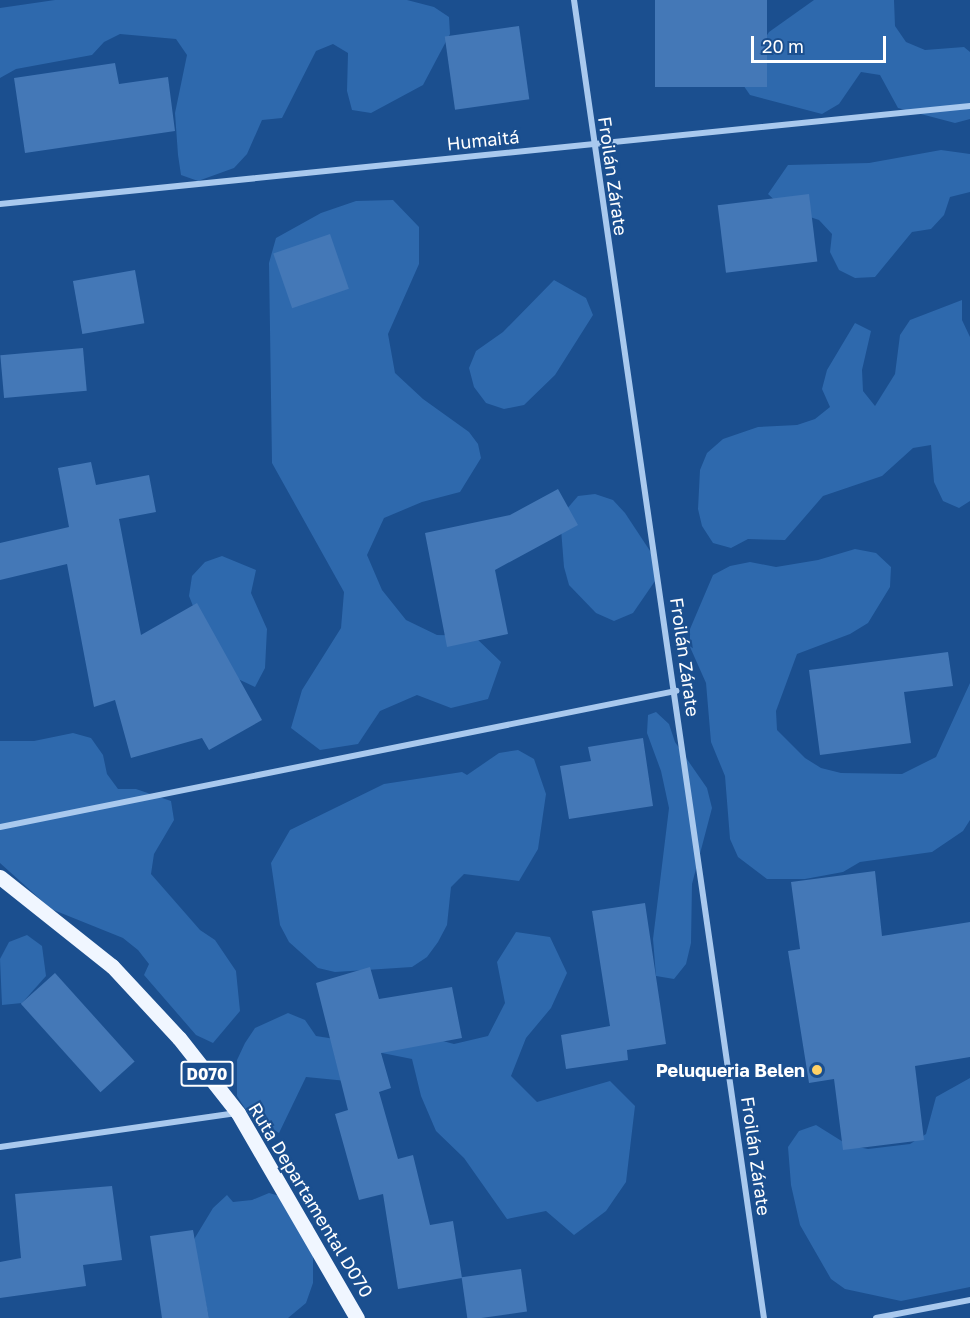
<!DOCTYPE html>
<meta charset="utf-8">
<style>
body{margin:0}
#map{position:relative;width:970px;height:1318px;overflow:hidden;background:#1b4f8f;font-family:"Golos Text",sans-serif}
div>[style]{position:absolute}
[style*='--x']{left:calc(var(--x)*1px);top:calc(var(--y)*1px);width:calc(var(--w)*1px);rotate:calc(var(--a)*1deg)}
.green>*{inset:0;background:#2e69ad}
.building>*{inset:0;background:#4478b7;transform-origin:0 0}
.street>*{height:6px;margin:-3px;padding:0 3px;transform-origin:3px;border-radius:3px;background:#a9c9ee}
.primary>*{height:15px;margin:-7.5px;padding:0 7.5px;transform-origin:7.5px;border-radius:7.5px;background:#f0f6ff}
.dots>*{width:16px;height:16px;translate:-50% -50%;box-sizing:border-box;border:3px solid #1b4f8f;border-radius:50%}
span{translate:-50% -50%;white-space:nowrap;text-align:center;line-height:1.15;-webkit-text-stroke:4.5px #1b4f8f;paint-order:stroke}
.shield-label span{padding:2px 4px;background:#1b4f8f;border:2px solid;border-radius:4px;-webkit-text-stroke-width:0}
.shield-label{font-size:16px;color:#fff;font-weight:700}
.street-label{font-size:18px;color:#fff}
.poi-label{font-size:18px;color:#fff;font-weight:700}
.right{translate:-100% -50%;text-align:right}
.scale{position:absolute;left:751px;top:36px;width:135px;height:27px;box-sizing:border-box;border:3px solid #fff;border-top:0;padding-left:8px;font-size:18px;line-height:21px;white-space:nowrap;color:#fff;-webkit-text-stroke:4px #1b4f8f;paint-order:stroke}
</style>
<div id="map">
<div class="green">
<i style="clip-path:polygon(55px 0,407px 0,434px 7px,449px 17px,450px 34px,423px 85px,371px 113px,352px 110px,347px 91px,348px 53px,333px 44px,316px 51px,282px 118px,262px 120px,247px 154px,234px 168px,198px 181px,181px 175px,178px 155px,175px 113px,187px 55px,176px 39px,120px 34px,104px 42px,92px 55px,16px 69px,0 78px,0 8px)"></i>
<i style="clip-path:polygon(814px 0,894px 0,895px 26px,906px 42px,925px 50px,964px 47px,970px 52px,970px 119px,955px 123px,898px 108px,880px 75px,861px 72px,839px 104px,822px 114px,750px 95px,739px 79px,769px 32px)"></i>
<i style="clip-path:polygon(941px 150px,970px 154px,970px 192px,950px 197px,944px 215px,931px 229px,912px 232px,875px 277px,855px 278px,839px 270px,830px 252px,832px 234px,819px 220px,783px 208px,768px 194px,788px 165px,869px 163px)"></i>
<i style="clip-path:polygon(393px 200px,419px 227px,419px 264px,388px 334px,395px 373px,423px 399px,469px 432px,478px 444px,481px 458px,460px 492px,422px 502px,384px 518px,367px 555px,382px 590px,406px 620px,437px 635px,474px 636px,501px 662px,488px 699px,451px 708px,417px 695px,380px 711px,358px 744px,320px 750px,291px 728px,302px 690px,341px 628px,344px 592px,272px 463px,269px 263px,276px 238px,321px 213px,356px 201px)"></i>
<i style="clip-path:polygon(554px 280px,586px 298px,593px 315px,555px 375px,524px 405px,504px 409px,486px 403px,474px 387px,469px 368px,476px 351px,503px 332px)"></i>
<i style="clip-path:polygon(962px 300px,962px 320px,970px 337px,970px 501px,959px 508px,943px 501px,934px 482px,931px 445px,913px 448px,882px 476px,823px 496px,785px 540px,748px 539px,731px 548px,713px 543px,702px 526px,698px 509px,700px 470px,707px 453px,723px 439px,758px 427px,797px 425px,815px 419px,830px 407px,822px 389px,827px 370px,855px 323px,871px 331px,862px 370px,863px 391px,875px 406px,895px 374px,900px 335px,910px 320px)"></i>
<i style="clip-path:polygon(595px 494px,613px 500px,625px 513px,658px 563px,655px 581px,633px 613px,614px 621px,596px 613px,569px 585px,564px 567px,561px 529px,566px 510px,578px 496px)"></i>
<i style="clip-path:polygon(855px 549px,876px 553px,891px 567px,890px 587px,868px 623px,850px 634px,797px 654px,776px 711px,777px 730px,805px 758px,821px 768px,841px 773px,902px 774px,936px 757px,970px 683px,970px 820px,963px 831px,932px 852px,860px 862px,843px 872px,805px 879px,767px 879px,738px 857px,730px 839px,725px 776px,711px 742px,706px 683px,690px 647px,690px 629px,713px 575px,730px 566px,750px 562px,776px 567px,818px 560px)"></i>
<i style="clip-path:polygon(222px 556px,256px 570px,251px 593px,267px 629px,265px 668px,255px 687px,238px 679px,211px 651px,189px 596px,192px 576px,205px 562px)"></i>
<i style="clip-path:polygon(656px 712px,669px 724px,675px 742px,707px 788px,712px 808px,692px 884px,691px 943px,686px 964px,674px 979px,656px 976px,653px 939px,669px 808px,661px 771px,647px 733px,648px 715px)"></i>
<i style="clip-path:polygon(73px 733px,91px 738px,103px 755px,107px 774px,118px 789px,136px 789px,171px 801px,174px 820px,154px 854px,151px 874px,200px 930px,215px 940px,236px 971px,240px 1011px,213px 1043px,196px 1035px,144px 975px,149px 964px,138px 950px,123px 938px,51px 909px,0 863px,0 741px,34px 741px)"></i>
<i style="clip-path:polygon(518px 750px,534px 759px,546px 794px,538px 849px,519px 881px,464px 874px,451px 887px,447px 925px,438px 942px,427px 957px,412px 967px,335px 972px,318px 968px,289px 942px,280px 925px,271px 863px,290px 830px,384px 784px,462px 772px,467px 775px,499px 753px)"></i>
<i style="clip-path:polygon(516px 932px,550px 937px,567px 973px,551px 1008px,526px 1038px,511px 1076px,537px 1102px,610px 1081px,635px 1106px,626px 1182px,606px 1211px,574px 1235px,546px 1211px,507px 1219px,464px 1158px,436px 1131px,421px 1096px,412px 1059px,377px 1052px,347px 1081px,306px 1077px,279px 1133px,248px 1113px,237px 1096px,237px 1060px,245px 1043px,255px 1028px,288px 1013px,305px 1020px,316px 1036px,335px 1039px,383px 1025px,454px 1044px,488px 1036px,505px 1003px,497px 962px)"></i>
<i style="clip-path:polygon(27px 935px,42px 946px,46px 976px,22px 1003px,2px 1005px,0 959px,9px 942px)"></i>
<i style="clip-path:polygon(970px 1078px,970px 1287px,901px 1301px,845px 1289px,831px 1279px,800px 1225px,791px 1185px,788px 1147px,799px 1131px,816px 1125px,848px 1145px,868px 1149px,910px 1144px,926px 1134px,936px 1097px)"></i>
<i style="clip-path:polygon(269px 1193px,287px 1198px,313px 1225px,313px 1283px,306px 1303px,288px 1318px,209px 1318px,193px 1241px,213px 1208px,227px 1195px,233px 1202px,252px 1200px)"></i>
</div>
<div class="building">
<i style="left:655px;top:0;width:112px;height:87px"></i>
<i style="left:519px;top:26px;width:74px;height:75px;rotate:82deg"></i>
<i style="clip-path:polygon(115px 63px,119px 84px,168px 77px,175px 131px,25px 153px,14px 78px)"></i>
<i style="left:809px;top:194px;width:68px;height:92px;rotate:83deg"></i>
<i style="left:330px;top:234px;width:58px;height:60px;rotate:71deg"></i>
<i style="left:135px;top:270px;width:54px;height:63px;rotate:80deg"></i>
<i style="left:83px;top:348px;width:43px;height:83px;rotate:85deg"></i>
<i style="clip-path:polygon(91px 462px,96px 485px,149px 475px,156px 512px,119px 519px,141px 635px,197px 603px,262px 720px,209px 750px,202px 738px,131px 758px,115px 700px,94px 707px,67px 564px,0 580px,0 543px,69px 527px,58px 468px)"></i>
<i style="clip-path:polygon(558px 489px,578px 525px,495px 570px,508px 634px,447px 647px,425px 533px,510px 515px)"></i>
<i style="clip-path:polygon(948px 652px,953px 686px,904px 692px,911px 743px,820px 755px,809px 670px)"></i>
<i style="clip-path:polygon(643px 738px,653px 806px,569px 819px,560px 766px,591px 761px,588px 747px)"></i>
<i style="clip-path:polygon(875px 871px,882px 936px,970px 922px,970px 1057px,915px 1066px,924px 1140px,843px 1150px,834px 1079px,809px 1083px,788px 951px,800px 949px,791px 882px)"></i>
<i style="clip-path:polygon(645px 903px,666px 1044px,627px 1050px,628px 1060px,566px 1069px,561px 1035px,610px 1026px,592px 911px)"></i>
<i style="clip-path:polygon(370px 967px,379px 999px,452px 987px,462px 1038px,381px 1053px,391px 1088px,379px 1092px,398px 1159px,413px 1155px,430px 1225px,453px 1221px,462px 1278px,398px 1289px,383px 1194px,359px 1200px,335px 1114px,348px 1110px,316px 983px)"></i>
<i style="left:55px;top:973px;width:119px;height:46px;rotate:48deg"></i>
<i style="clip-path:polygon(112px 1186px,122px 1260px,83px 1265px,86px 1286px,0 1298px,0 1262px,21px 1258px,15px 1194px)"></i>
<i style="clip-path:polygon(193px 1230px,209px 1318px,162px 1318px,150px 1236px)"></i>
<i style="left:521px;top:1269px;width:43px;height:60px;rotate:82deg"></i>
</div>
<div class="street">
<i style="--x:574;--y:0;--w:1332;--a:81.8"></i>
<i style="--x:0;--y:204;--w:975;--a:-5.77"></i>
<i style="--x:0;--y:827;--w:690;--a:-11.38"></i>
<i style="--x:0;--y:1147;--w:239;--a:-8.2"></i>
<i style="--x:876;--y:1318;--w:96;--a:-10.8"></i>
</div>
<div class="primary">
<i style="--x:0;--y:877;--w:143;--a:38.5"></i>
<i style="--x:112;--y:966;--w:98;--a:47.1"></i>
<i style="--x:179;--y:1038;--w:95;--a:51.8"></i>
<i style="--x:238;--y:1113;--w:237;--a:59.9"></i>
</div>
<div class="dots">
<i style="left:817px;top:1070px;background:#ffd166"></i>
</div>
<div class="shield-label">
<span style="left:207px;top:1074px">D070</span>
</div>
<div class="street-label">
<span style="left:483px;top:140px;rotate:-6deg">Humaitá</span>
<span style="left:613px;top:176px;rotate:82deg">Froilán Zárate</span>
<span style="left:685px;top:657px;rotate:82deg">Froilán Zárate</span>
<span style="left:756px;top:1156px;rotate:82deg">Froilán Zárate</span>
<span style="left:311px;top:1200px;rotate:59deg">Ruta Departamental D070</span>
</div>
<div class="poi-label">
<span class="right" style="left:805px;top:1070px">Peluqueria Belen</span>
</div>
<div class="scale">20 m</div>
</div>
